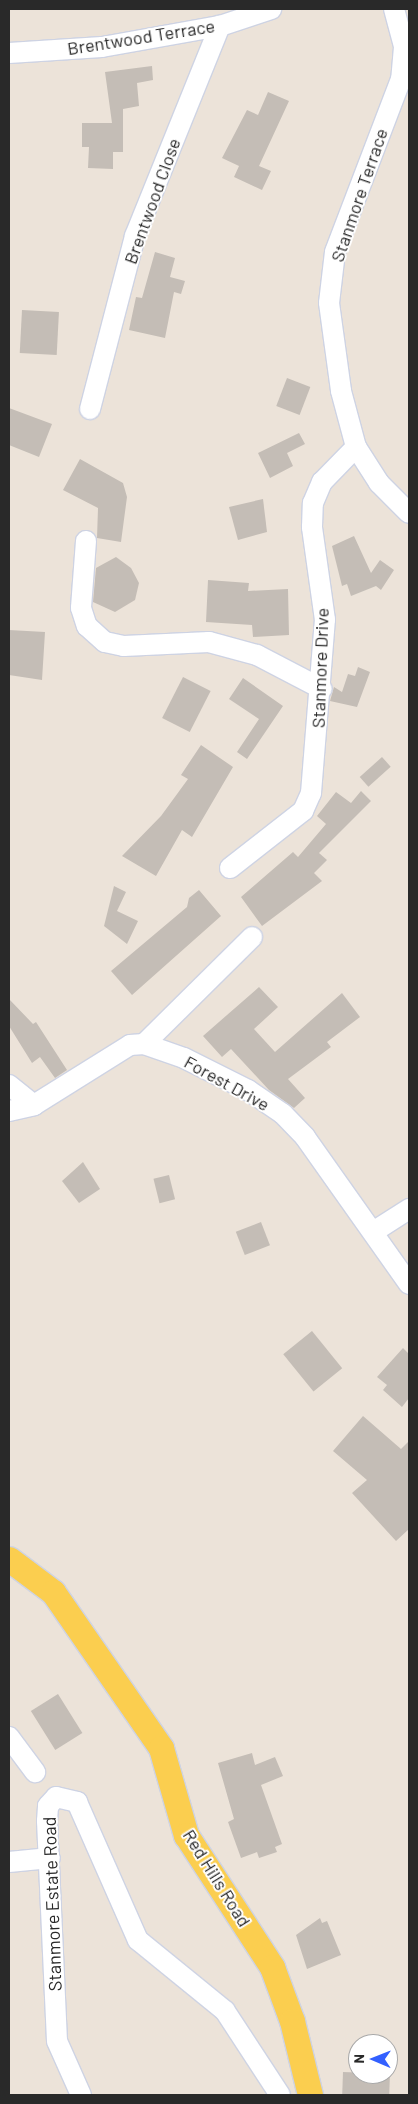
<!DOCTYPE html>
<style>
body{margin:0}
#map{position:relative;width:418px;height:2104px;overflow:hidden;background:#ece3d9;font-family:Barlow,sans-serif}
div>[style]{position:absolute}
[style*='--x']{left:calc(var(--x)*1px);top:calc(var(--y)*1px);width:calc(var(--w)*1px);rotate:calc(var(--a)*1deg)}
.building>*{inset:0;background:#c4bdb6;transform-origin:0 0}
.roads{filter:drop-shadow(1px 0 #ced3e3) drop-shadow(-1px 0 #ced3e3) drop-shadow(0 1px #ced3e3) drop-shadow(0 -1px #ced3e3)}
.minor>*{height:20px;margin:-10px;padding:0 10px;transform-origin:10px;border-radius:10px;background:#fff}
.major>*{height:25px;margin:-12.5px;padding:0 12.5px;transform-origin:12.5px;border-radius:12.5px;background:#fbce4f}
span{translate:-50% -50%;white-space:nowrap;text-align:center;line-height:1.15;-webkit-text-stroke:4px #fff;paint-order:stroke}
.street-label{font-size:18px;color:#292929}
.frame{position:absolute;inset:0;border:10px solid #292929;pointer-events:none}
.north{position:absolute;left:348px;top:2034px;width:50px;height:50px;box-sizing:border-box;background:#fff;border:1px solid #a9a9a9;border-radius:50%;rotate:271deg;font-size:14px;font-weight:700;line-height:20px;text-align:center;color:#292929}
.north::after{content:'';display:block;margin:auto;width:18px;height:22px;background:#3360ff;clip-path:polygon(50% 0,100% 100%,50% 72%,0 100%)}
</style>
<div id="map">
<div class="building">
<i style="clip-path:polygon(152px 66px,153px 80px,137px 83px,139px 106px,123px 109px,123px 152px,113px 152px,113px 169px,88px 168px,89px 147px,82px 147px,82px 123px,112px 123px,105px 72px)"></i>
<i style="clip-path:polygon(268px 92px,289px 101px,259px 166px,271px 171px,262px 190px,234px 177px,239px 166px,222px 158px,247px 110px,258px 115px)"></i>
<i style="clip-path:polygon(155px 252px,175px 258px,170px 277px,185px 281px,181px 294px,174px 292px,165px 338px,129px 330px,136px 297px,142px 298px)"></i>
<i style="left:22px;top:310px;width:37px;height:43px;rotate:3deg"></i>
<i style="left:287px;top:378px;width:25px;height:30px;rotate:21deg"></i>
<i style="clip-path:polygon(9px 408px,52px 424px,39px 457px,9px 445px)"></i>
<i style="clip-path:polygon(299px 433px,305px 444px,287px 453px,293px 466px,270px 478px,258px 453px)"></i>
<i style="clip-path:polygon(80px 459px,123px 483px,127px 497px,121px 542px,97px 538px,98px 508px,63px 490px)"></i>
<i style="clip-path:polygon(263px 499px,267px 532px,238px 540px,229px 507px)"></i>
<i style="clip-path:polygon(354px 536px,371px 573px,380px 560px,394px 570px,381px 590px,376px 586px,351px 596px,347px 584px,342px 586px,332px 546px)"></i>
<i style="clip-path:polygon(116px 557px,131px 568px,139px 583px,135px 600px,115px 612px,93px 602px,96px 568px)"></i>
<i style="clip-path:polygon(208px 580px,249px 583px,248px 591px,288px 589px,289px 635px,253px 637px,252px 625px,206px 622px)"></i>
<i style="clip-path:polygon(9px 630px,45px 632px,42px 680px,9px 675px)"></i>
<i style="clip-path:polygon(358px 667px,370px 672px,357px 707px,330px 701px,334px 687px,342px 692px,348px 674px,355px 676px)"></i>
<i style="left:183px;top:677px;width:31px;height:46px;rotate:27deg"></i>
<i style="clip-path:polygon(243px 678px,283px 706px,247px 759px,237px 752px,259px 719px,229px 699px)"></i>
<i style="clip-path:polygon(201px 745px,233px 767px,192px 837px,182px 830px,156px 876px,122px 856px,161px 816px,188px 779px,181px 775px)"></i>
<i style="left:382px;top:757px;width:13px;height:30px;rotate:48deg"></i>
<i style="clip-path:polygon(361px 791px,371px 801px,319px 853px,327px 860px,314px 873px,322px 881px,262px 926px,241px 897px,293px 852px,298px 857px,326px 824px,317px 816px,336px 792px,351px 803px)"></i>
<i style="clip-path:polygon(114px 886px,126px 892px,117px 911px,138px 921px,127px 944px,104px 926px)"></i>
<i style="clip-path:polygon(199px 890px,221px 916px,132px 995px,111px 971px,187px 907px,189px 898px)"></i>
<i style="clip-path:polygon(259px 987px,278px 1007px,254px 1029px,275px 1052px,342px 993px,360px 1017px,327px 1042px,331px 1047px,288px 1079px,305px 1098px,294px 1108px,269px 1090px,231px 1049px,222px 1057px,203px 1036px)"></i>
<i style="clip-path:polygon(9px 999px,33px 1024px,36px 1022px,67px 1070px,55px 1078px,40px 1057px,32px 1063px,9px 1026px)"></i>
<i style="clip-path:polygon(83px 1162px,100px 1189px,79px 1203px,62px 1181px)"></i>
<i style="left:169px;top:1175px;width:25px;height:16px;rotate:76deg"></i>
<i style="left:261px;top:1222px;width:25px;height:27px;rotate:69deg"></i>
<i style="left:312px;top:1331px;width:48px;height:37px;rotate:51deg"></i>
<i style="clip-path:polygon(403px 1348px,409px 1354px,409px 1398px,402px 1407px,383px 1390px,387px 1385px,377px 1377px)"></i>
<i style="clip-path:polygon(363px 1416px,401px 1449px,409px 1441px,409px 1529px,396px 1541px,352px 1493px,367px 1480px,333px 1451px)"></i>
<i style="left:58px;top:1694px;width:46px;height:32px;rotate:58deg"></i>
<i style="clip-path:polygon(252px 1753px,255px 1765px,275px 1757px,283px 1776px,261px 1785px,282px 1844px,275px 1847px,277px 1852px,259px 1858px,257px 1852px,241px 1858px,228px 1822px,234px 1819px,218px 1763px)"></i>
<i style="clip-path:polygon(320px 1918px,322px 1923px,327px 1921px,341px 1955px,307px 1969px,296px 1935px)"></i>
<i style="left:343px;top:2072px;width:47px;height:23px;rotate:2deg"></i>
</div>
<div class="roads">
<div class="minor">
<i style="--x:394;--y:9;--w:39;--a:75"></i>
<i style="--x:404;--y:47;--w:32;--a:95"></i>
<i style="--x:401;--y:79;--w:185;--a:110.9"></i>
<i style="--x:335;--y:252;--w:51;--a:96.7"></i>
<i style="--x:329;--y:303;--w:89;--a:82.2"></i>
<i style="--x:341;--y:391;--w:58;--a:75"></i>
<i style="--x:356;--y:447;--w:43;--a:57.4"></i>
<i style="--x:379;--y:483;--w:42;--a:45"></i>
<i style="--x:9;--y:53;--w:93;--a:-3.7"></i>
<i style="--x:102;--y:47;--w:120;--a:-10.1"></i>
<i style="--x:220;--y:26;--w:54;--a:-18.4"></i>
<i style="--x:90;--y:409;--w:179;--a:-75.4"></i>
<i style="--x:135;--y:236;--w:227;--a:-68"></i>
<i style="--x:86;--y:541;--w:67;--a:94.3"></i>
<i style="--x:81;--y:608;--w:19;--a:72"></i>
<i style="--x:87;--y:626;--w:24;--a:42"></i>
<i style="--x:105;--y:642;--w:19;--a:12"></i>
<i style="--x:124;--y:646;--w:85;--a:-2.7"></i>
<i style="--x:209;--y:642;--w:50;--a:15.2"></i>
<i style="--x:257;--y:655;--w:73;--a:27.6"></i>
<i style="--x:230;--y:868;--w:93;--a:-38"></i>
<i style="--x:303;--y:811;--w:20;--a:-66"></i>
<i style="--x:311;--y:793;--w:174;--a:-85.4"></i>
<i style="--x:325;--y:620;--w:94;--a:-98"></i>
<i style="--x:312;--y:527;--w:24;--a:-88"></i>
<i style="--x:313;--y:503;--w:23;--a:-67"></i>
<i style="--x:322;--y:482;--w:49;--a:-45.8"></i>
<i style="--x:144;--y:1044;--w:152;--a:-44.7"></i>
<i style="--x:9;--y:1085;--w:32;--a:39"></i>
<i style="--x:9;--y:1111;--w:26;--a:-13"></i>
<i style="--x:34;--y:1105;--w:113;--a:-32"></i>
<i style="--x:130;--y:1045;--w:14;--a:-4"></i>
<i style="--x:144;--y:1044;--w:42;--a:19.3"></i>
<i style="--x:184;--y:1058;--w:72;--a:26.6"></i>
<i style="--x:248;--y:1090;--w:42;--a:34.4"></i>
<i style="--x:283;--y:1114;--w:32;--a:46"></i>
<i style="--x:305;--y:1137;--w:180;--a:54.7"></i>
<i style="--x:373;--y:1232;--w:43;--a:-32.6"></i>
<i style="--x:9;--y:1737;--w:44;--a:53.4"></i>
<i style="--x:9;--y:1862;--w:41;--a:-5.6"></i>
<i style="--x:81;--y:2095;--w:59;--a:-114"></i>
<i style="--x:57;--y:2041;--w:220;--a:-92.6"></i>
<i style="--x:47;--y:1821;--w:15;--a:-86"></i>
<i style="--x:48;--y:1806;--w:12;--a:-48"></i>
<i style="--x:56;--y:1797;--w:22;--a:13"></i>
<i style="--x:77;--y:1802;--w:151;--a:66.2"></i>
<i style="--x:138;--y:1940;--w:112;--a:39.2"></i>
<i style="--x:225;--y:2011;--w:100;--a:56.8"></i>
</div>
<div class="major">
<i style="--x:9;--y:1559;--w:55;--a:36.9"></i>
<i style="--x:53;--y:1592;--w:190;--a:55.3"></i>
<i style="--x:161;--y:1748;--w:91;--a:74"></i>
<i style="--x:186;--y:1835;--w:158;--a:56.9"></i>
<i style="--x:272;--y:1967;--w:58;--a:69.7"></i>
<i style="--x:292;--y:2021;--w:76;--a:76.3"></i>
</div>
</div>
<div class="street-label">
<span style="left:141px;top:37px;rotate:-9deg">Brentwood Terrace</span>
<span style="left:359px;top:195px;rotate:-71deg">Stanmore Terrace</span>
<span style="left:152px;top:201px;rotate:-70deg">Brentwood Close</span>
<span style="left:320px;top:668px;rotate:-88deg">Stanmore Drive</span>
<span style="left:227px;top:1083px;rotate:29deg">Forest Drive</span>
<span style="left:217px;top:1878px;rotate:58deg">Red Hills Road</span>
<span style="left:52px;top:1904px;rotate:-92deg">Stanmore Estate Road</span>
</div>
<div class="frame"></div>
<div class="north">N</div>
</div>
